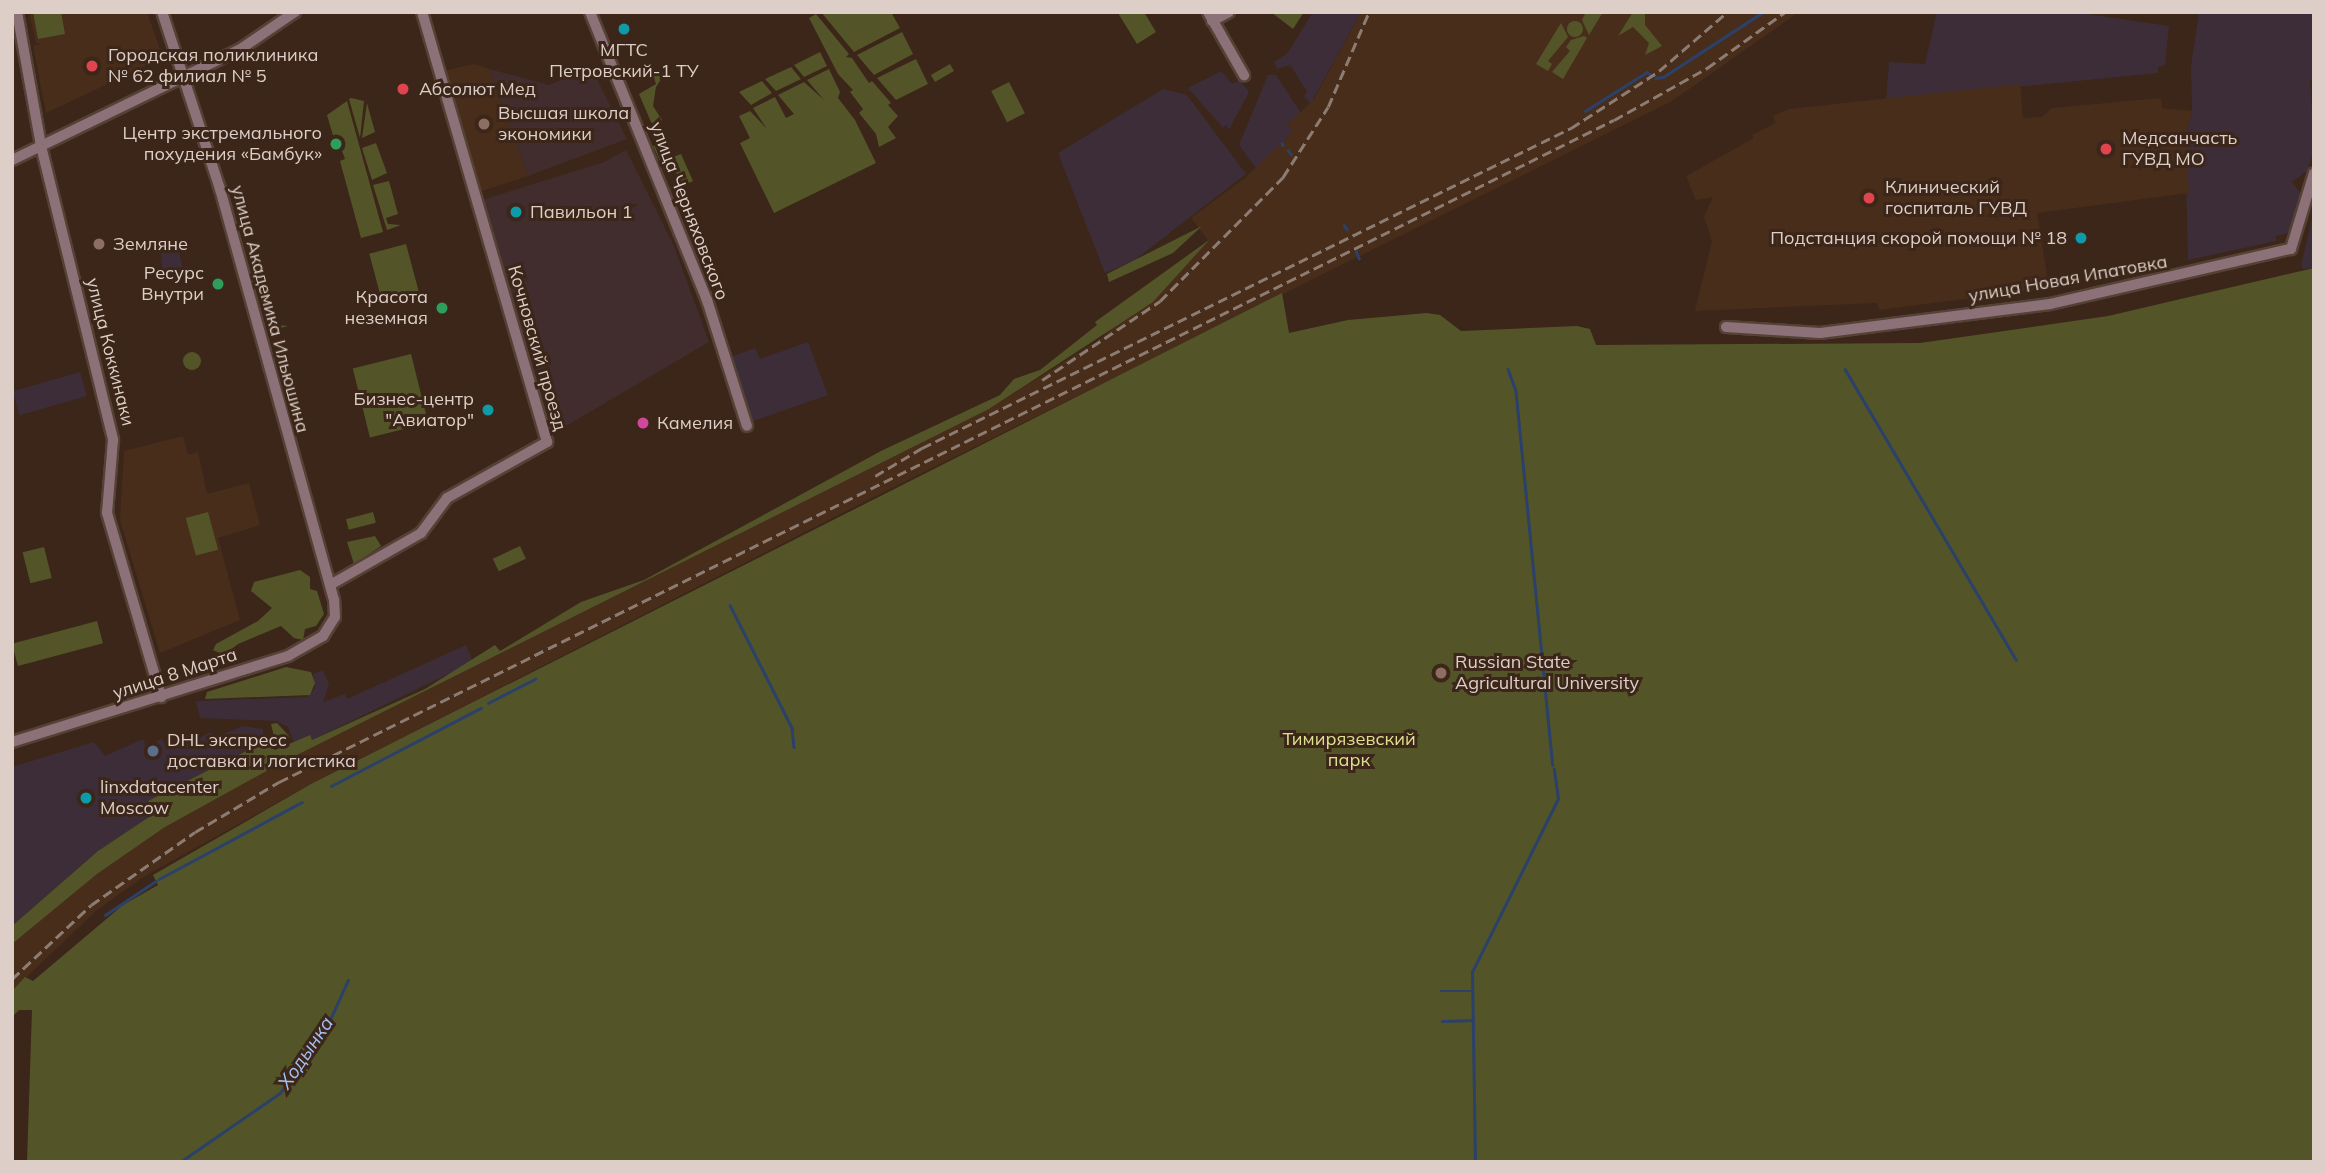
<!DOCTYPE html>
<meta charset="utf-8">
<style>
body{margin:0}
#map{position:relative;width:2326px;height:1174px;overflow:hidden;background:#3b2619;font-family:Mulish,sans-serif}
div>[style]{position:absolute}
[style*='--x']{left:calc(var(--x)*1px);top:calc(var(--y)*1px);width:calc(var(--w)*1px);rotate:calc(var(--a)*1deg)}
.commercial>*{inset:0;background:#412d2e}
.industrial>*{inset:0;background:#3d2d39;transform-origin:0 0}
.built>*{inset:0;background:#482d1b}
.green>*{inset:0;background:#535529;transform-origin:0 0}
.round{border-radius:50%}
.stream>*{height:2.5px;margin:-1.25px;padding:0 1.25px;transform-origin:1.25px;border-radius:1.25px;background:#2b4169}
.roads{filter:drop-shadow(2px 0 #554135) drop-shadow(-2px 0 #554135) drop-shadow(0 2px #554135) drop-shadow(0 -2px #554135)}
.minor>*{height:10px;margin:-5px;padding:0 5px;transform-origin:5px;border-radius:5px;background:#8c7278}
.rail>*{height:2.5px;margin-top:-1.25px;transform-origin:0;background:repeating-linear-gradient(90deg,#8d7c71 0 10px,transparent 0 15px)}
.dots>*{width:19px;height:19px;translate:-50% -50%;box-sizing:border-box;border:4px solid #3b2619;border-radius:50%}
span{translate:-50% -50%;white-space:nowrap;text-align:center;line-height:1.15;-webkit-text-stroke:6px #3b2619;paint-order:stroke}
.poi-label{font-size:18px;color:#ddcfc7}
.left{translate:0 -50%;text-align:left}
.right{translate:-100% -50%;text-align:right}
.street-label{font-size:18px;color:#ddcfc7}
.park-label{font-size:18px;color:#dce18f}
.water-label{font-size:19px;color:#a4c2f8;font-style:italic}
.frame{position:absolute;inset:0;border:14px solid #ddcfc7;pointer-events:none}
</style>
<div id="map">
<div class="commercial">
<i style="clip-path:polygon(591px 67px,627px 139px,528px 176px,489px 69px,549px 85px)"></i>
<i style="clip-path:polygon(626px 150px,674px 246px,709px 342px,554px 433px,482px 200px,604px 162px)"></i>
</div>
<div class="industrial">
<i style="clip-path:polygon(1313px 12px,1361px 12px,1311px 103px,1304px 97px,1307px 91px,1290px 65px,1277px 69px,1274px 62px,1287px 54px)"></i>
<i style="clip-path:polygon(1937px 12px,2073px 12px,2169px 26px,2165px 65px,2158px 67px,2158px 73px,1886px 100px,1889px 62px,1925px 64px)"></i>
<i style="clip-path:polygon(2199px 12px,2314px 12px,2314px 79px,2310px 80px,2314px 151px,2307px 171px,2292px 182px,2302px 195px,2293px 232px,2276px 236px,2276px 241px,2188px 260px,2185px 139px,2192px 111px,2191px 66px)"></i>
<i style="clip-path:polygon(1221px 71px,1232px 84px,1240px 80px,1249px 92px,1229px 130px,1226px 125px,1223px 128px,1188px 88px)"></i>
<i style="clip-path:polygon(1268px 75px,1276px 75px,1301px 113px,1287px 125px,1293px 131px,1256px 168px,1239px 145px)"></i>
<i style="clip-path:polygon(1163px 89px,1187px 95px,1246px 174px,1132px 262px,1105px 273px,1058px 153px)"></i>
<i style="clip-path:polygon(2314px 210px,2314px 268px,2304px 269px,2301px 266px)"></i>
<i style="clip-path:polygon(160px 242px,178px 247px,184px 273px,163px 279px)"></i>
<i style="clip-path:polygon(808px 342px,828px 395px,753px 421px,731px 357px,755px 348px,760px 359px)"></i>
<i style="left:80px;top:372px;width:25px;height:70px;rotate:74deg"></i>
<i style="clip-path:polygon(466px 645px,473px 662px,312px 740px,309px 735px,294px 742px,288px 727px,277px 721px,200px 718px,196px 701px,307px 697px,315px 688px,313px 674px,323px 670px,329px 684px,323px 702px,345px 694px,347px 699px)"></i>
<i style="clip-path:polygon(242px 726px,263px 729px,264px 742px,148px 801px,155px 813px,98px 851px,12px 926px,12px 767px,94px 742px,105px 756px,143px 739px,146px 746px,162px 739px,165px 745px,194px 732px,197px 739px,211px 732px,214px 738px)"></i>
</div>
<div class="built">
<i style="clip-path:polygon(29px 12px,147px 12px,163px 58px,46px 113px,33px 46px,42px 44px,36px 43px)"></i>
<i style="clip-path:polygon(1361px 12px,1799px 12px,1672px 101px,866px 501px,311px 784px,145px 876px,97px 910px,12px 991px,12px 944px,97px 874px,171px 823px,283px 762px,989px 409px,1099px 340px,1208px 240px,1191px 218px,1245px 178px,1293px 131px,1287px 125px,1314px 99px)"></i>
<i style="clip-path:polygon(474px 64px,489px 69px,528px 176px,479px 192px,443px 71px)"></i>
<i style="clip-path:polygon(2020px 84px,2023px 118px,2042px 117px,2052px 108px,2161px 98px,2162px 108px,2192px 111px,2185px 139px,2189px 193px,2037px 213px,2049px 288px,1879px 310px,1877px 303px,1695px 311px,1712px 241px,1704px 217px,1713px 197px,1696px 200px,1686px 176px,1754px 138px,1752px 135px,1776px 123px,1773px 116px,1789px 109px)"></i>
<i style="clip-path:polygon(183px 436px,188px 455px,198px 452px,207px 494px,249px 483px,260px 525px,218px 538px,240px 620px,160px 653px,120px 520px,124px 451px)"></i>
</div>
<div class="green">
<i style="clip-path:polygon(33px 12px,61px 12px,65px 34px,38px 39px)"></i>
<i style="clip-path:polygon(821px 12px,891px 12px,900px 28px,854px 52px)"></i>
<i style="clip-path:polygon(1144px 12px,1156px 32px,1137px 44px,1118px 13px)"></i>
<i style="clip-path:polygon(1271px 12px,1304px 12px,1293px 29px)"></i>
<i style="clip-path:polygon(1586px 12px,1603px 12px,1589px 35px,1582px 20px)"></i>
<i style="clip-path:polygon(1633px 12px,1645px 12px,1645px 25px,1662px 46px,1645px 55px,1649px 43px,1633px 27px,1618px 36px)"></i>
<i style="clip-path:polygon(816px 14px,849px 54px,846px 57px,852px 58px,869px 83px,872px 81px,891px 103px,888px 105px,898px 116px,888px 127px,896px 138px,879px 147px,876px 134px,859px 113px,863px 109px,850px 92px,853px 90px,838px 74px,809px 18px)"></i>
<i class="round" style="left:1567px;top:21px;width:16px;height:16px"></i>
<i style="clip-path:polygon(1561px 23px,1568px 37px,1548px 61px,1552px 64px,1548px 71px,1536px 64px)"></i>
<i style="clip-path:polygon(902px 32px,913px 54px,874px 75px,857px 55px)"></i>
<i style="clip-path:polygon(1584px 36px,1587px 38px,1563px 79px,1552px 72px,1570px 51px,1566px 47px,1571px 40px)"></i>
<i style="clip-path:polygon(820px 52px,827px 66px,804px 77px,794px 65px)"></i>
<i style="clip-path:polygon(916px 59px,928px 84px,896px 100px,877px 78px)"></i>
<i style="left:950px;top:64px;width:8px;height:22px;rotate:60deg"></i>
<i style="clip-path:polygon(670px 65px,656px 87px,653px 106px,662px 120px,657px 126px,651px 122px,639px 94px,656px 84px,653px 75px)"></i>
<i style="clip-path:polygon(791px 67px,801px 79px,776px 91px,765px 79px)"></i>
<i style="clip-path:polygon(829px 69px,840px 92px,838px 98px,855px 120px,876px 163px,774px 213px,740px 143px,750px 138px,739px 116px,750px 111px,767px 129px,753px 108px,775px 97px,786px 118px,794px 114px,778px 95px,804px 82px,824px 100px,807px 80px)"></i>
<i style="clip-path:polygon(762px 81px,772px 93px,751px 105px,739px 92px)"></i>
<i style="left:1009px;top:82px;width:35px;height:20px;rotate:63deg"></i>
<i style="clip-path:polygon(351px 98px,364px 101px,360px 138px,349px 99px)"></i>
<i style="clip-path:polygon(347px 101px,383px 232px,361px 238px,340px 161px,345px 159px,341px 148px,337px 149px,327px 115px)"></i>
<i style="clip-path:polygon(367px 103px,375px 132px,362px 138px)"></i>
<i style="clip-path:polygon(664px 141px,673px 157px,681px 154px,693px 181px,672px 191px,670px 187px,680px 182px,675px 170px,666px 174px,653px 146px)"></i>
<i style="clip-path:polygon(376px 143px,387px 173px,372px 180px,362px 148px)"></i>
<i style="clip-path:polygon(389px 181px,398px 214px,386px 218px,388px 224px,401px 225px,387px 230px,373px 185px)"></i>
<i style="clip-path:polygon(1202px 226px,1173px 253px,1109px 282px,1107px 274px)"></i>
<i style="clip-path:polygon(1209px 240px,1153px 302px,989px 409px,283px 762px,165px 827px,97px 874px,12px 944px,12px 926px,98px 851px,155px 813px,148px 801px,264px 742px,275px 750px,310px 735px,312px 740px,425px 689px,495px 645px,500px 651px,581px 602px,644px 580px,881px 451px,1000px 395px,1014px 379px,1040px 370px,1097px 325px,1095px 322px)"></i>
<i style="left:406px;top:244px;width:49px;height:38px;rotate:75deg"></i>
<i style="clip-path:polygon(2314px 268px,2314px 1162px,27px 1162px,32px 1010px,19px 1010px,12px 1017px,12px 991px,25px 977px,33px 981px,123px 905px,158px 885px,153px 875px,311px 784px,1282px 293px,1289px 333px,1348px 320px,1427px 313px,1440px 315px,1461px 331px,1577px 326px,1590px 329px,1596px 345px,1920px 343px,2108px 316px)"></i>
<i style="clip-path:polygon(270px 300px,277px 325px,288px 326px,270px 331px,262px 302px)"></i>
<i class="round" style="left:183px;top:352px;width:18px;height:18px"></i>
<i style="left:411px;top:354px;width:71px;height:60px;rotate:76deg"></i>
<i style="left:208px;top:512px;width:39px;height:23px;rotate:75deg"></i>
<i style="left:373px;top:512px;width:11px;height:28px;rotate:75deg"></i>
<i style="clip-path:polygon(375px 536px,381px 546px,354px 564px,347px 542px)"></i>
<i style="left:520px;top:546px;width:14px;height:30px;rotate:65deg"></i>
<i style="left:44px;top:547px;width:32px;height:22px;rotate:76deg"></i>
<i style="clip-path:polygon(300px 570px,310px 577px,310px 589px,317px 591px,324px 614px,316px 626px,305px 629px,303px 640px,294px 638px,281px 626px,238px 644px,224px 655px,213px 650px,216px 644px,258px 621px,272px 608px,251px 591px,254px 582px)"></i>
<i style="left:97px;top:621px;width:23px;height:88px;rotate:75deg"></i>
<i style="clip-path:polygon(286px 667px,311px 672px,315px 683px,310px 695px,205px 699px,207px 692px)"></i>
<i style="clip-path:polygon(277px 723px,290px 737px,287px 741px,278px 742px,274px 737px,271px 724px)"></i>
</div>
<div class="stream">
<i style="--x:1655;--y:78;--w:8;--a:-7"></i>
<i style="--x:1663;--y:77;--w:119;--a:-33"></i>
<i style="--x:1585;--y:111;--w:73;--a:-32.2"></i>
<i style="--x:1647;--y:72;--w:4;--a:34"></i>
<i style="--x:1282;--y:143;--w:2;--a:63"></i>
<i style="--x:1288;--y:150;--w:5;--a:53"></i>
<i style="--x:1344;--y:225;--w:5;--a:53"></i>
<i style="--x:1356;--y:251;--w:8;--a:67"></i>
<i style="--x:1508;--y:369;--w:23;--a:70"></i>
<i style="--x:1516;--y:391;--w:376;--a:84.4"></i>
<i style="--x:1845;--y:369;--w:337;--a:59.5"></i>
<i style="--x:730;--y:605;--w:138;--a:63.2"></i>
<i style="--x:792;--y:728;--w:19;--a:84"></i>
<i style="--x:488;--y:703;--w:53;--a:-27.1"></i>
<i style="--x:331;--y:786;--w:169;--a:-27.5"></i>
<i style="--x:159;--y:879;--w:162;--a:-28.3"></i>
<i style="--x:105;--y:915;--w:61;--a:-33.7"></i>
<i style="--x:1441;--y:991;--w:32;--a:0"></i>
<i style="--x:1442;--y:1021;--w:31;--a:-2"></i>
<i style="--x:180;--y:1162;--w:121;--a:-34.6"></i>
<i style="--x:280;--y:1093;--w:72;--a:-53.4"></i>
<i style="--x:323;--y:1035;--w:60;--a:-65.6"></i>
<i style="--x:1475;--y:1162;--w:190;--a:-90.9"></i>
<i style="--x:1472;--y:972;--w:193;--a:-63.6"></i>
<i style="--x:1558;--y:799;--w:30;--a:-98"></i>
</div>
<div class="roads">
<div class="minor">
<i style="--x:17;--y:12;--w:136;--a:79.8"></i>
<i style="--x:41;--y:146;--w:303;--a:76.2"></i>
<i style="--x:113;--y:440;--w:73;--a:94.7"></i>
<i style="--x:107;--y:513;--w:192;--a:73.6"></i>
<i style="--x:590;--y:12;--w:311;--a:67.9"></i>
<i style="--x:707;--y:300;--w:132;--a:72.4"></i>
<i style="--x:1208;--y:12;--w:73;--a:60.3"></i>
<i style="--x:1212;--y:21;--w:19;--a:-28"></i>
<i style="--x:12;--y:160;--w:252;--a:-25.9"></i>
<i style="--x:239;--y:50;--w:68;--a:-34.2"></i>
<i style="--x:1726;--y:327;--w:94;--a:3.7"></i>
<i style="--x:1820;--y:333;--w:232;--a:-7.2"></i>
<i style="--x:2050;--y:304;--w:247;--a:-12.9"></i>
<i style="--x:2291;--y:249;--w:79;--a:-73.2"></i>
<i style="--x:330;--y:585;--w:105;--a:-29.7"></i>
<i style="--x:421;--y:533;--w:44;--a:-53.4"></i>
<i style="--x:447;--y:498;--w:115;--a:-29.2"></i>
<i style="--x:547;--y:442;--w:448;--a:-106.2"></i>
<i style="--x:12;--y:742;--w:289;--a:-17.3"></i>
<i style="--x:288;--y:656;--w:40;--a:-29.7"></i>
<i style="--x:323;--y:636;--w:22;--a:-58"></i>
<i style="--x:335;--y:617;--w:17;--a:-93"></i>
<i style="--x:334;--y:600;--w:427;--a:-105.5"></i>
<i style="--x:220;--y:189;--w:186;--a:-108.1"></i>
</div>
</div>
<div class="rail">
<i style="--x:1042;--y:380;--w:142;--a:-33.8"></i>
<i style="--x:1160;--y:301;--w:175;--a:-45.2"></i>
<i style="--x:1283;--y:177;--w:83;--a:-57.3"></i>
<i style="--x:1328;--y:107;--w:103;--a:-66.7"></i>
<i style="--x:875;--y:476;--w:55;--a:-30.8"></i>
<i style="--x:922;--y:448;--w:724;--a:-26.25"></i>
<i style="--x:1571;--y:128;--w:105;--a:-32.9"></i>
<i style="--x:1659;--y:71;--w:90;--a:-40.9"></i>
<i style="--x:12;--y:979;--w:108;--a:-43.1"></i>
<i style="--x:91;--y:905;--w:127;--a:-35.1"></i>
<i style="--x:195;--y:832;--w:98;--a:-30.8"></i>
<i style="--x:279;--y:782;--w:1490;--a:-26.38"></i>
<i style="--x:1614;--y:120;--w:107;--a:-29.2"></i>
<i style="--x:1707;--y:68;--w:96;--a:-35.7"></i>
</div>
<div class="dots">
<i style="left:624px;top:29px;background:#0f9aa8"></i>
<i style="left:92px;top:66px;background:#e0444e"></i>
<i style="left:403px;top:89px;background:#e0444e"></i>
<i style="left:484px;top:124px;background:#8d6e63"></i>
<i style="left:336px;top:144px;background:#2e9e5b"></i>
<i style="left:2106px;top:149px;background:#e0444e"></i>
<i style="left:1869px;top:198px;background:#e0444e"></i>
<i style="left:516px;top:212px;background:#0f9aa8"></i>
<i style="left:2081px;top:238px;background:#0f9aa8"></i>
<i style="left:99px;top:244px;background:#8d6e63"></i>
<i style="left:218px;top:284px;background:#2e9e5b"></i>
<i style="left:442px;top:308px;background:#2e9e5b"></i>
<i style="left:488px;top:410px;background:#0f9aa8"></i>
<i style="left:643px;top:423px;background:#d1479c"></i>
<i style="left:1441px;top:673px;background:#8d6e63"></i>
<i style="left:153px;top:751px;background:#5c6f8a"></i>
<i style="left:86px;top:798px;background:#0f9aa8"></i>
</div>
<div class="poi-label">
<span style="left:624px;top:61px">МГТС<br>Петровский-1 ТУ</span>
<span class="left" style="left:108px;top:66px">Городская поликлиника<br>№ 62 филиал № 5</span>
<span class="left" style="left:419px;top:89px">Абсолют Мед</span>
<span class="left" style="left:498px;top:124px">Высшая школа<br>экономики</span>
<span class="right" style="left:322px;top:144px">Центр экстремального<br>похудения «Бамбук»</span>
<span class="left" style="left:2122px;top:149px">Медсанчасть<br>ГУВД МО</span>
<span class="left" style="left:1885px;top:198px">Клинический<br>госпиталь ГУВД</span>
<span class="left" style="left:530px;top:212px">Павильон 1</span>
<span class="right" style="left:2067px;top:238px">Подстанция скорой помощи № 18</span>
<span class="left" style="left:113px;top:244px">Земляне</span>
<span class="right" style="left:204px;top:284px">Ресурс<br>Внутри</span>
<span class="right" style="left:428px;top:308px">Красота<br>неземная</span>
<span class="right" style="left:474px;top:410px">Бизнес-центр<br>"Авиатор"</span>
<span class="left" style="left:657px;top:423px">Камелия</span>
<span class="left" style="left:1455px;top:673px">Russian State<br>Agricultural University</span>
<span class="left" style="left:167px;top:751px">DHL экспресс<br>доставка и логистика</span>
<span class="left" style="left:100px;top:798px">linxdatacenter<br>Moscow</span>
</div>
<div class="street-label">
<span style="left:689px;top:211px;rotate:69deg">улица Черняховского</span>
<span style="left:2068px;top:279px;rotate:-10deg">улица Новая Ипатовка</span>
<span style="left:270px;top:309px;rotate:75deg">улица Академика Ильюшина</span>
<span style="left:537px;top:348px;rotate:74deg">Кочновский проезд</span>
<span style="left:110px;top:352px;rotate:76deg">улица Коккинаки</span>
<span style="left:175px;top:674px;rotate:-18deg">улица 8 Марта</span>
</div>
<div class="park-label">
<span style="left:1349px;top:750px">Тимирязевский<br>парк</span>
</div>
<div class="water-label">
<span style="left:306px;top:1053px;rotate:-56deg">Ходынка</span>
</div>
<div class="frame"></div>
</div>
